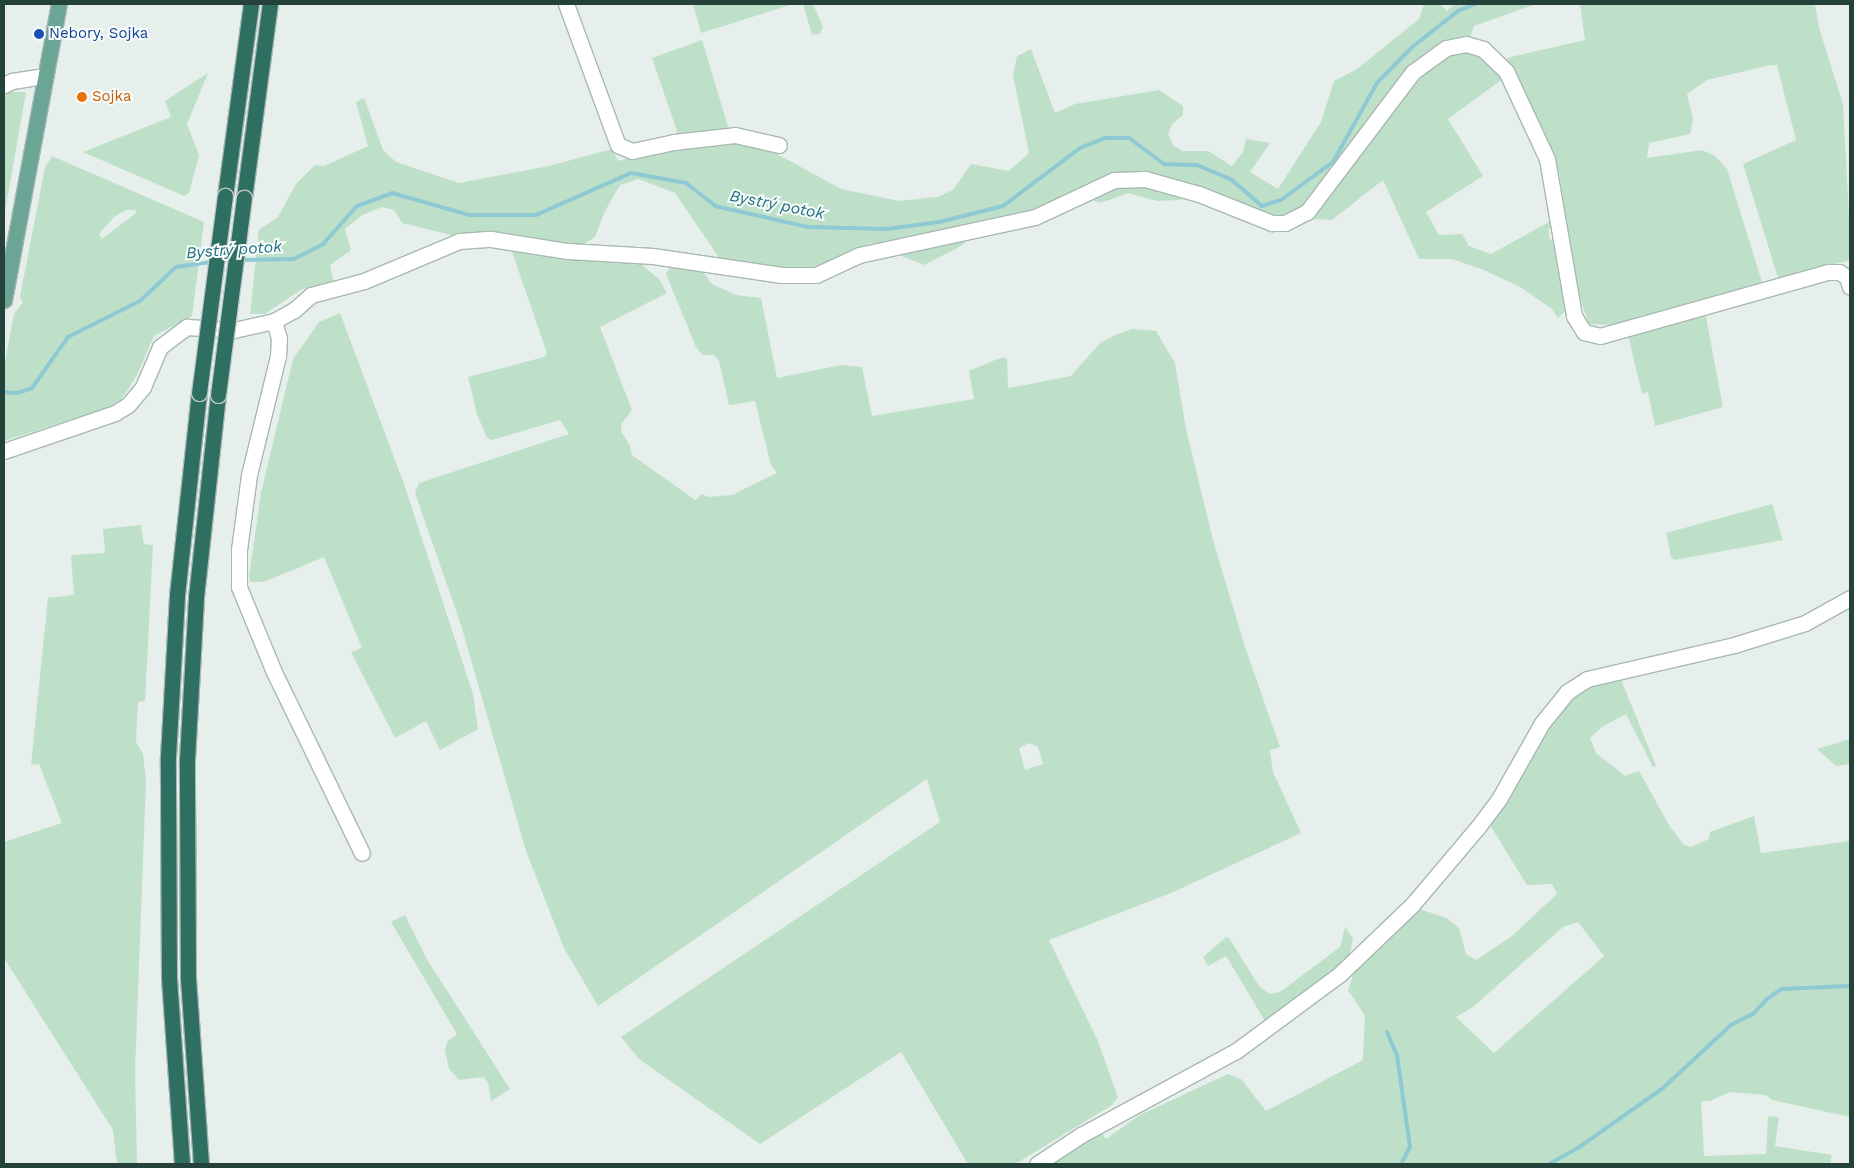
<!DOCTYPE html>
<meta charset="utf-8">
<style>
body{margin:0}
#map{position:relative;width:1854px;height:1168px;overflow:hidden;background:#e6efeb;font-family:"Work Sans",sans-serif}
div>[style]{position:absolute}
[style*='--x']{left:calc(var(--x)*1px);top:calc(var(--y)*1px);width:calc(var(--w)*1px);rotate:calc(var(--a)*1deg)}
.green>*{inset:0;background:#bfe0c8}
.stream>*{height:4px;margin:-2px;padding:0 2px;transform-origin:2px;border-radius:2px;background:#8ec9d4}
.roads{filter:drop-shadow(1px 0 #a8b8b2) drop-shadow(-1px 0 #a8b8b2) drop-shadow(0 1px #a8b8b2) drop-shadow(0 -1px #a8b8b2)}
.minor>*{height:15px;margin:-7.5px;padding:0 7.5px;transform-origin:7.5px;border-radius:7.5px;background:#fff}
.major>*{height:15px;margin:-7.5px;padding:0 7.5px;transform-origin:7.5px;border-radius:7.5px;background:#6aa596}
.highway>*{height:15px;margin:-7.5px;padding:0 7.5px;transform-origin:7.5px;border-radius:7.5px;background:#2f6f62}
.bridges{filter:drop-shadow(1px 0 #c2cac8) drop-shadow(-1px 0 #c2cac8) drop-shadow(0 1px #c2cac8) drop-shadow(0 -1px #c2cac8)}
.highway-bridge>*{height:15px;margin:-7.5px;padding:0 7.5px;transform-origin:7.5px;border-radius:7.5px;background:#2f6f62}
.dots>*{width:14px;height:14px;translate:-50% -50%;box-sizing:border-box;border:2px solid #f7fbf9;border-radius:50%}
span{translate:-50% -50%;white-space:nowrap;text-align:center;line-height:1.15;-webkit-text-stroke:4px #f7fbf9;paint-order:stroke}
.transit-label{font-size:15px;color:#164399}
.left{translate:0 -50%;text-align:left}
.food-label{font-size:15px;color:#c56008}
.water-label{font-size:16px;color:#1c6f80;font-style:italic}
.frame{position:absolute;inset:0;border:5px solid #24423a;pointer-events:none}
</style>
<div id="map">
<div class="green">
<i style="clip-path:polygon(693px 4px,793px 4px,701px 33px)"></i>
<i style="clip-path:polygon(803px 4px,813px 4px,823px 27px,820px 34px,812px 35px)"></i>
<i style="clip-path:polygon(1424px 4px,1440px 4px,1447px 11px,1454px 4px,1536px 4px,1474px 26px,1465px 53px,1481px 53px,1504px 78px,1448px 119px,1483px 176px,1426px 212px,1439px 235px,1462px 234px,1469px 246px,1491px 254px,1554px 219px,1556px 224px,1548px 229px,1550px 240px,1557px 238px,1569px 307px,1558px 318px,1552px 309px,1522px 288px,1484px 270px,1452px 259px,1419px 259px,1383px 180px,1332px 220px,1270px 217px,1198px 188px,1180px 200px,1157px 201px,1128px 193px,1101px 203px,1072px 194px,1033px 213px,985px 224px,961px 246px,924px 265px,871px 243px,810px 269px,722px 262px,675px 193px,638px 179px,620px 185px,605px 211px,595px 237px,582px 245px,455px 236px,402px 223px,394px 210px,382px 207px,362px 215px,345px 229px,351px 250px,330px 265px,334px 283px,302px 289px,265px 314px,250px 314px,259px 230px,278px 217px,296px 184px,315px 165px,324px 166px,368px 146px,356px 102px,364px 98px,383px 150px,396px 162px,459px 183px,549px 166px,612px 149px,618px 161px,668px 147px,733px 141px,757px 143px,841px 189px,899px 201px,937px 197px,953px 190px,971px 164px,1009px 171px,1029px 153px,1013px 75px,1017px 56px,1031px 49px,1055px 113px,1075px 104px,1159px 90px,1183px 106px,1183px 115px,1172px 124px,1168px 134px,1173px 145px,1182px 151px,1208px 151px,1232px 166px,1243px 152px,1246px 139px,1270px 143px,1250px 172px,1278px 189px,1321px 122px,1334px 81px,1357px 69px,1419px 19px)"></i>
<i style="clip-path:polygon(1580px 4px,1815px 4px,1819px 28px,1843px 104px,1850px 235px,1850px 256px,1847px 261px,1778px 278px,1743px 164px,1796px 140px,1777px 65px,1766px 66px,1707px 80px,1687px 94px,1693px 119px,1690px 134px,1649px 143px,1647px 158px,1702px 150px,1715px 156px,1727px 169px,1762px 282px,1612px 325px,1589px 324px,1575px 283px,1559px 172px,1507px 58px,1585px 40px)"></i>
<i style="clip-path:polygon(702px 40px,729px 130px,679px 137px,652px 58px)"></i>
<i style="clip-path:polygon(208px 73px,187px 124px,199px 155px,189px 193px,184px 196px,83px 152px,171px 117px,165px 101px)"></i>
<i style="clip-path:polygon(9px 92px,26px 92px,4px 217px,4px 95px)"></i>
<i style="clip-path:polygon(evenodd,52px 156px,204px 222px,192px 316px,154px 336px,137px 375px,121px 400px,107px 408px,4px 441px,4px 367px,14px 314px,23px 302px,20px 297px,45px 167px,52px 156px,126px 210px,135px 210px,136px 213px,102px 239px,99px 234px,114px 217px,126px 210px)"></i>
<i style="clip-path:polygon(evenodd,511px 249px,637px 261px,659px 279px,667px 293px,600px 327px,632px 410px,622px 423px,621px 431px,630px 446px,632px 455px,695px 500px,702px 494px,708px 497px,732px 495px,777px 473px,771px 465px,755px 401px,729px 405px,719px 361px,714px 355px,702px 355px,696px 347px,666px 274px,673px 263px,701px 269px,712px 284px,736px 295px,761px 298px,777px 378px,841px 365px,862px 367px,872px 416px,974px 399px,969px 371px,1000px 358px,1007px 358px,1008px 388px,1025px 385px,1071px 376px,1100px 343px,1113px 336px,1132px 329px,1156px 331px,1175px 363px,1186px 429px,1213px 540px,1245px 647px,1280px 747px,1270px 750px,1273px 772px,1301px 833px,1171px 893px,1049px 940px,1097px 1039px,1118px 1097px,1112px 1105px,1015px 1164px,968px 1164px,901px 1052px,760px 1144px,639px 1059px,621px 1037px,940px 822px,927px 779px,598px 1006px,564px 948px,526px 851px,461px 625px,415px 493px,419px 483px,569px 434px,560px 420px,492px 440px,487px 438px,477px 414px,468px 377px,544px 357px,547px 353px,511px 249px,1029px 743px,1038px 747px,1043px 764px,1025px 770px,1019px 748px,1029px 743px)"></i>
<i style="clip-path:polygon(1705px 312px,1723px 407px,1655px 426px,1648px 392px,1642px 394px,1628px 335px)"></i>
<i style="clip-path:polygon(340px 313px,404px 484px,473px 694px,478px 729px,440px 750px,426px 721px,395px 738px,351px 652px,362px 648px,324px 557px,264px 582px,251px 582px,249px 577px,261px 493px,293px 359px,319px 322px)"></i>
<i style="clip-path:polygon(1772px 504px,1783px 540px,1674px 560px,1671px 557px,1666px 533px)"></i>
<i style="clip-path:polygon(141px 525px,144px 544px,153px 545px,145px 701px,138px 702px,136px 742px,143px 754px,146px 781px,135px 1071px,137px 1164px,117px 1164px,113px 1130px,4px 958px,4px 842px,62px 823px,39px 764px,31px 765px,48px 598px,74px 595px,71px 555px,105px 553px,103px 529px)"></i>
<i style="clip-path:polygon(evenodd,1620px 677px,1656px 766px,1653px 767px,1626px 714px,1602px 727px,1590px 738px,1596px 753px,1625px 776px,1639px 771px,1669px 825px,1684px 845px,1691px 847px,1709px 839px,1710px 832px,1754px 816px,1761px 853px,1850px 841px,1850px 1117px,1772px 1100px,1766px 1095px,1730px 1092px,1710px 1101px,1701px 1101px,1704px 1156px,1766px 1154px,1768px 1116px,1779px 1117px,1775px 1146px,1832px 1155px,1830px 1164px,1055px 1164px,1067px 1151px,1100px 1131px,1106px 1139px,1140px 1115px,1228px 1074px,1241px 1079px,1266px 1111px,1363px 1060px,1365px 1016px,1348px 990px,1355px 969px,1416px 908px,1447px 918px,1459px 928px,1466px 954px,1476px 960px,1512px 936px,1557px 894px,1552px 884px,1527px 885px,1490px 825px,1523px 775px,1551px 720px,1569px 700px,1587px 687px,1620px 677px,1578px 922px,1604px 956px,1494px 1053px,1456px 1017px,1473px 1007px,1563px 927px,1578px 922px)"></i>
<i style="clip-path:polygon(1850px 739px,1850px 764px,1836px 766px,1817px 749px)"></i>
<i style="clip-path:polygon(405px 915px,428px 961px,510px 1089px,491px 1101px,488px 1082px,483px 1077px,459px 1080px,449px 1069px,445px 1050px,447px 1042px,457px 1034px,391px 922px)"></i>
<i style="clip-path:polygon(1345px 927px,1353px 938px,1349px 957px,1265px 1021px,1226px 956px,1208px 966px,1203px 957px,1226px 937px,1229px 938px,1259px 986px,1270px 994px,1280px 992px,1340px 947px)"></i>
</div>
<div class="stream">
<i style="--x:240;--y:260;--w:54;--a:-1.1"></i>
<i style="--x:294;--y:259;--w:33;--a:-27"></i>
<i style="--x:323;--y:244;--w:51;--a:-48.2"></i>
<i style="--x:357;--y:206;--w:37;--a:-20"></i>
<i style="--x:392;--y:193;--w:80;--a:15.9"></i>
<i style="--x:469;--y:215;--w:67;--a:0"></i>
<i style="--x:536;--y:215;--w:104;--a:-23.9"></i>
<i style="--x:631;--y:173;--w:56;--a:10.3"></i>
<i style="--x:686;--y:183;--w:37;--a:38"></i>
<i style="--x:715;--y:206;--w:95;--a:12.7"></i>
<i style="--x:808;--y:227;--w:79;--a:1.5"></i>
<i style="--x:887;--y:229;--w:52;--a:-7.7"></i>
<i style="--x:939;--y:222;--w:66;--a:-14"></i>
<i style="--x:1003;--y:206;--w:96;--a:-37"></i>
<i style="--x:1080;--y:148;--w:27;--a:-22"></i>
<i style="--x:1105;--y:138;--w:24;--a:0"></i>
<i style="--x:1129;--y:138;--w:44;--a:36.6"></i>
<i style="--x:1164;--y:164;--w:33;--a:2"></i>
<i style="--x:1197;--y:165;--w:38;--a:23"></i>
<i style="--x:1232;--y:180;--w:40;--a:41"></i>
<i style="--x:1262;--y:206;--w:20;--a:-18"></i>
<i style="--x:1281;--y:200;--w:64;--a:-36.2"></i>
<i style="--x:1333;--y:162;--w:90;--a:-60.9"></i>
<i style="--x:1377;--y:83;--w:49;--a:-45.8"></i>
<i style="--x:1411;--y:48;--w:60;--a:-38.2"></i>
<i style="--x:1458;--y:11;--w:18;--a:-22"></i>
<i style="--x:4;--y:392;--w:13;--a:4"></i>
<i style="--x:17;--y:393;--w:16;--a:-18"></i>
<i style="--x:32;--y:388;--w:62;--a:-54.8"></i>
<i style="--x:68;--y:337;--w:80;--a:-26.6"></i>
<i style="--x:140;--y:301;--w:50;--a:-43.4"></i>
<i style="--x:176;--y:267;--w:37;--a:-8"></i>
<i style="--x:1387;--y:1032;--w:25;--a:67"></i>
<i style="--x:1397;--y:1055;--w:93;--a:82"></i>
<i style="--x:1410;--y:1147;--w:19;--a:118"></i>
<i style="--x:1549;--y:1164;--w:33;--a:-29"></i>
<i style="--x:1578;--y:1148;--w:104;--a:-35.2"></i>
<i style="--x:1663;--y:1088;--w:93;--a:-42.8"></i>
<i style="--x:1731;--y:1025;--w:25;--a:-27"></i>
<i style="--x:1753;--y:1014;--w:21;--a:-47"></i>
<i style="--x:1767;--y:999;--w:18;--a:-34"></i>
<i style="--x:1782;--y:989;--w:68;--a:-2.5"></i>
</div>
<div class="roads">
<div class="minor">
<i style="--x:566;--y:4;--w:150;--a:69.8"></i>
<i style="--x:618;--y:145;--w:15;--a:23"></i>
<i style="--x:632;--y:151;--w:43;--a:-12.1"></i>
<i style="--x:674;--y:142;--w:61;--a:-6.5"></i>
<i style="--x:735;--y:135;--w:45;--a:12.8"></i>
<i style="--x:4;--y:85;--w:9;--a:-27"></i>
<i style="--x:12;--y:81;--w:33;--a:-9"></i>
<i style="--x:274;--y:321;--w:18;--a:74"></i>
<i style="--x:279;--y:338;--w:18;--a:93"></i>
<i style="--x:278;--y:356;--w:122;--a:103.7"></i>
<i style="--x:249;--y:475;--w:76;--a:97.6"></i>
<i style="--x:239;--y:550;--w:37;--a:90"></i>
<i style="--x:239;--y:587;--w:92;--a:67.6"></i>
<i style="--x:274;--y:672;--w:201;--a:64.1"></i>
<i style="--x:4;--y:451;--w:117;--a:-18.9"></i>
<i style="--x:115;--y:413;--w:15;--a:-32"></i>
<i style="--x:128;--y:405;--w:23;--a:-50"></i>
<i style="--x:143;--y:387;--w:43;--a:-67"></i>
<i style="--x:160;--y:347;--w:34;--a:-37"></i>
<i style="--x:187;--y:327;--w:47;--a:3.7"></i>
<i style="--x:234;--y:330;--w:41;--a:-12.7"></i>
<i style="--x:274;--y:321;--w:23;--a:-29"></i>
<i style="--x:294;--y:310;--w:23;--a:-41"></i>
<i style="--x:311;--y:295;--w:55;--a:-14.8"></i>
<i style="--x:364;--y:281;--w:103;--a:-22.8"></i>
<i style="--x:459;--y:241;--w:32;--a:-4"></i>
<i style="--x:491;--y:239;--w:78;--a:8.9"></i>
<i style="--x:568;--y:251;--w:85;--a:3.4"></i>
<i style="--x:653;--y:256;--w:130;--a:8.4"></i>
<i style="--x:782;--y:275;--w:34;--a:0"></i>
<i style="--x:816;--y:275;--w:47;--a:-24.9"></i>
<i style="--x:859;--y:255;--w:180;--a:-12.2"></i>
<i style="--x:1035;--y:217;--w:87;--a:-25.1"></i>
<i style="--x:1114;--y:180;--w:31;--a:-2"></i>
<i style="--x:1145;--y:179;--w:56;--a:15.5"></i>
<i style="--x:1199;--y:194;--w:79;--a:21.7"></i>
<i style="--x:1272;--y:223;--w:13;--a:0"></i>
<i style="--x:1285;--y:223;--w:25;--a:-27"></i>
<i style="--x:1307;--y:212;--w:176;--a:-52.9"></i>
<i style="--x:1413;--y:72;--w:41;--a:-36"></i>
<i style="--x:1446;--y:48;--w:20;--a:-11"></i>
<i style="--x:1466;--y:44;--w:18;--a:16"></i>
<i style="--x:1483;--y:49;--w:32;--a:44"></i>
<i style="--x:1506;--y:71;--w:97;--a:65"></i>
<i style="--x:1547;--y:159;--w:159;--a:80.2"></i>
<i style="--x:1574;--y:316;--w:19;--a:58"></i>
<i style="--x:1584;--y:332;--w:16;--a:14"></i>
<i style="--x:1600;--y:336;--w:237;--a:-15.7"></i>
<i style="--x:1828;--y:272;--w:11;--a:0"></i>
<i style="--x:1839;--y:272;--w:9;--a:32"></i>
<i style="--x:1847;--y:277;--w:10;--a:73"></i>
<i style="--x:1037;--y:1164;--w:53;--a:-33.4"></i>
<i style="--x:1081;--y:1135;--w:176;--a:-28.5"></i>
<i style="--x:1236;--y:1051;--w:129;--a:-36.5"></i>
<i style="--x:1340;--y:974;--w:100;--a:-43.8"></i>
<i style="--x:1412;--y:905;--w:102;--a:-49.8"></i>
<i style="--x:1478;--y:827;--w:35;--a:-53"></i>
<i style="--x:1499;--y:799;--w:87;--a:-60.5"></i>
<i style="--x:1542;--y:723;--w:40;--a:-51"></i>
<i style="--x:1567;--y:692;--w:24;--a:-33"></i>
<i style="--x:1587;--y:679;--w:151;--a:-13"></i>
<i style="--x:1734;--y:645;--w:74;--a:-17.2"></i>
<i style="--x:1805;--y:623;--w:51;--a:-29.1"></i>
</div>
<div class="major">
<i style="--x:4;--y:300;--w:301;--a:-79.5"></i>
</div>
<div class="highway">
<i style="--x:225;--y:196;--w:194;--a:-82.3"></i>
<i style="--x:244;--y:198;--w:196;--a:-82.4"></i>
<i style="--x:182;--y:1164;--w:187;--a:-94"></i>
<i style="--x:169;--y:977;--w:220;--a:-90.3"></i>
<i style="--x:168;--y:757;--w:162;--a:-86.8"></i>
<i style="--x:177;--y:595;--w:203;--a:-83.8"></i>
<i style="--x:201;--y:1164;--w:188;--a:-94"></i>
<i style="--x:188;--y:976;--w:217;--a:-90.3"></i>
<i style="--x:187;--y:759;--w:162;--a:-86.8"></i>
<i style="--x:196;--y:597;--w:203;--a:-83.8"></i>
</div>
</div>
<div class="bridges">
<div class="highway-bridge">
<i style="--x:199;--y:393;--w:199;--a:-82.5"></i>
<i style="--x:218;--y:395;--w:199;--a:-82.5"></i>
</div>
</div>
<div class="dots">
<i style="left:39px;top:34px;background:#1a4fb4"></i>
<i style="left:82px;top:97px;background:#e8710a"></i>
</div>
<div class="transit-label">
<span class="left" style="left:49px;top:34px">Nebory, Sojka</span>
</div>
<div class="food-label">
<span class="left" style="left:92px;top:97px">Sojka</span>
</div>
<div class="water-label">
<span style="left:777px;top:205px;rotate:11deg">Bystrý potok</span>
<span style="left:234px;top:250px;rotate:-4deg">Bystrý potok</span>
</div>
<div class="frame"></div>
</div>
